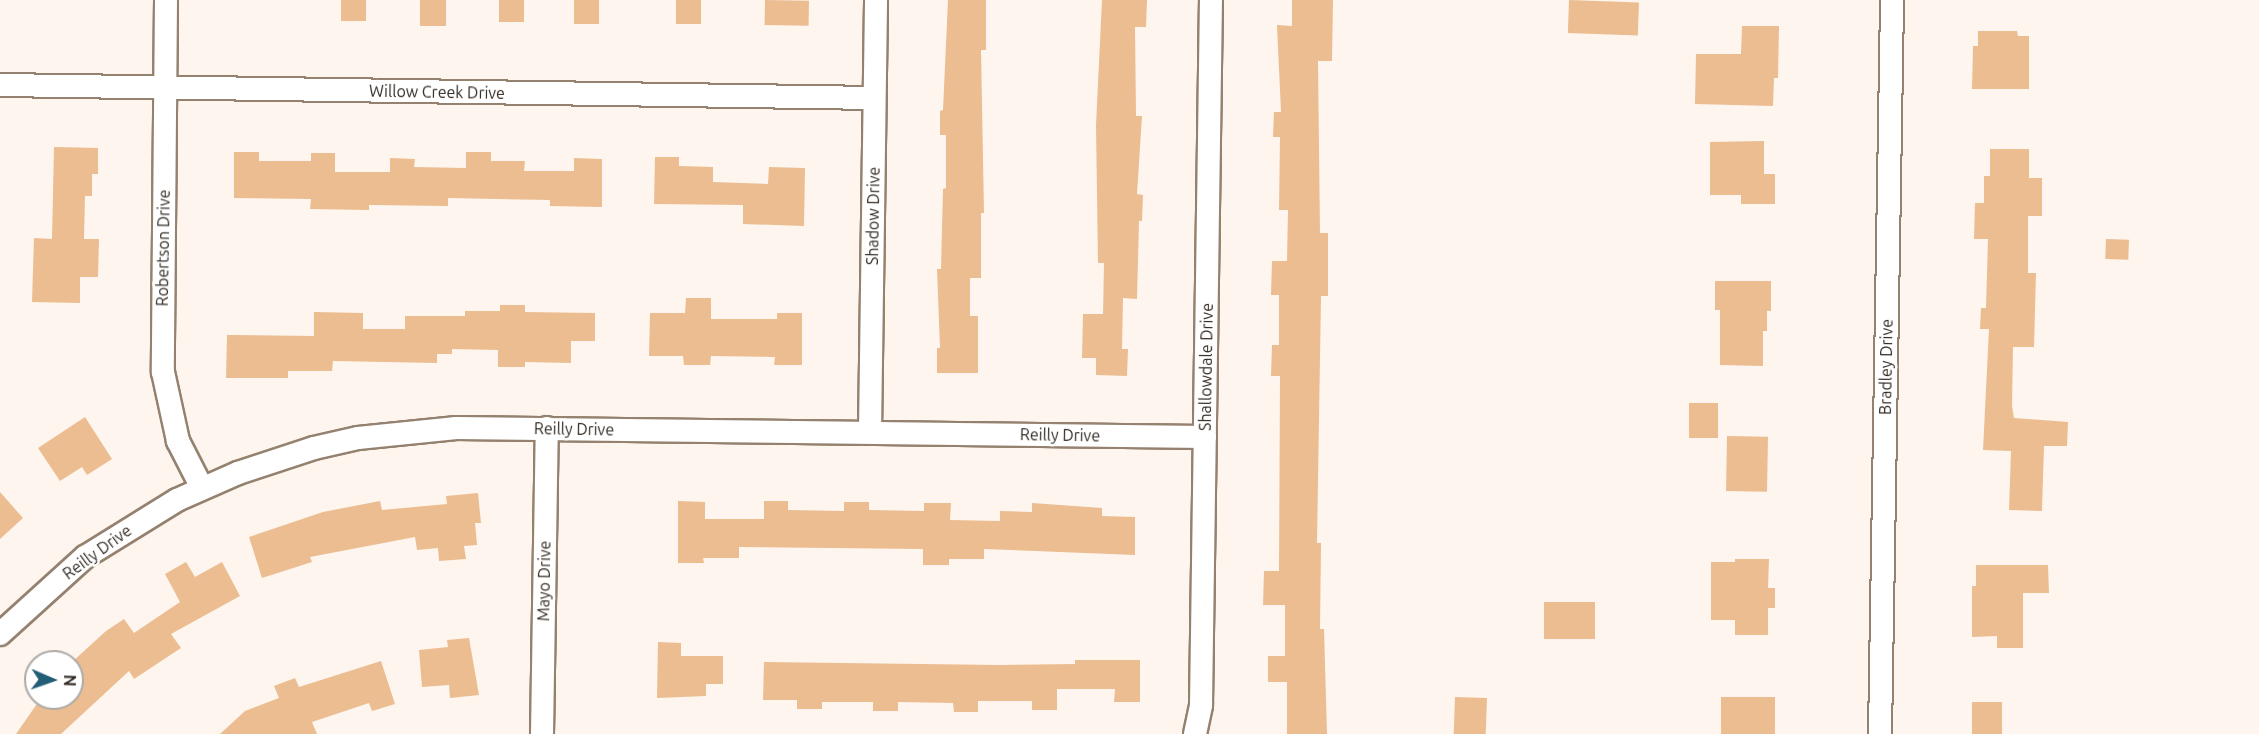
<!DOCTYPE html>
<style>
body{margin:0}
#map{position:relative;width:2259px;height:734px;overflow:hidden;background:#fef5ee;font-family:Ubuntu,sans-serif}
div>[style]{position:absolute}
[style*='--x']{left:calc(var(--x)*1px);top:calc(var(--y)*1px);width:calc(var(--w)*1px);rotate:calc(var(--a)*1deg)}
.building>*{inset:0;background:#ebbd91;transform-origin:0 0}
.roads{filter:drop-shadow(2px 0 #94816f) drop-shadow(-2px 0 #94816f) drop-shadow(0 2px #94816f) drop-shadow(0 -2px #94816f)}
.minor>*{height:22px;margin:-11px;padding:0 11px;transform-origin:11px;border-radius:11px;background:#fff}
span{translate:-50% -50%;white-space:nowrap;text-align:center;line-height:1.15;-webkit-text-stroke:5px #fff;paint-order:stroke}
.street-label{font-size:16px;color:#332b24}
.north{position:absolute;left:24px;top:650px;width:60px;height:60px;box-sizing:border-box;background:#fff;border:2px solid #adaaa7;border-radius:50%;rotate:92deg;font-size:16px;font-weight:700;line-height:24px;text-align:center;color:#332b24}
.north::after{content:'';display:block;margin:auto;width:21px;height:27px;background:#235e76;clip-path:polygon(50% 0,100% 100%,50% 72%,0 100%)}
</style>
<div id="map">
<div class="building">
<i style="left:341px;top:0;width:25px;height:21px"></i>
<i style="left:420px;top:0;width:26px;height:26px"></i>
<i style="left:499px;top:0;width:25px;height:22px"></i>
<i style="left:574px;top:0;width:25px;height:24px"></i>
<i style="left:676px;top:0;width:25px;height:24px"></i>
<i style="left:765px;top:0;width:44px;height:25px;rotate:1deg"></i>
<i style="clip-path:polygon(948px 0,986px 0,986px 50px,981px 50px,984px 213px,981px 213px,981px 278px,970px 278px,970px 316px,978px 316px,978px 373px,937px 373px,937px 348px,940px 348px,937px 269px,941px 269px,943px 189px,946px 188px,946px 135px,940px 135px,940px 111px,943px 110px)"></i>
<i style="clip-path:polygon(1102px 0,1147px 0,1146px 27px,1135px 27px,1136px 116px,1142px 116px,1137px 194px,1143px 195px,1142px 221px,1139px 221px,1137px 299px,1123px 298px,1122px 349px,1128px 349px,1127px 376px,1096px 375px,1096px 358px,1082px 358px,1083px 314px,1103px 314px,1104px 263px,1098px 263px,1096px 125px)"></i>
<i style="clip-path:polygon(1292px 0,1333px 0,1332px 61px,1318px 61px,1320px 233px,1328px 233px,1328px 296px,1321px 296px,1317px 543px,1321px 543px,1320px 629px,1324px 629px,1327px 734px,1287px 734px,1287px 682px,1268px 682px,1268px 656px,1285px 656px,1285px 605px,1263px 605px,1264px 571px,1279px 571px,1280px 376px,1271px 376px,1272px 345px,1279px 345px,1279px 295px,1271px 295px,1272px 261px,1287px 261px,1288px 210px,1279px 210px,1280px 137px,1273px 137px,1274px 112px,1281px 112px,1277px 25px,1292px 26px)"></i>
<i style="left:1569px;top:0;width:70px;height:33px;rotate:2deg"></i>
<i style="clip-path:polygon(1742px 26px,1779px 26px,1778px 78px,1774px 78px,1773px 106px,1695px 104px,1696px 54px,1741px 54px)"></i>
<i style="clip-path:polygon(1978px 31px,2017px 31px,2018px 36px,2029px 36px,2029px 89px,1972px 89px,1973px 46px,1978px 46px)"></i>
<i style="clip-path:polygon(1764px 141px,1764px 174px,1775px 174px,1775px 204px,1741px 204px,1741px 195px,1710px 195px,1710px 142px)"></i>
<i style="clip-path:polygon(54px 147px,98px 148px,98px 174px,92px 174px,92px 196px,85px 196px,84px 239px,99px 239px,98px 277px,80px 277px,80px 303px,32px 302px,34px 238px,52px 239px)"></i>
<i style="clip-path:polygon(1990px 149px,2029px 149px,2029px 178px,2042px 178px,2042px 216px,2028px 216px,2028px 273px,2036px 273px,2034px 347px,2013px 347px,2012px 406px,2014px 418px,2068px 422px,2067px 446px,2044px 446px,2042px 511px,2009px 510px,2011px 451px,1983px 450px,1989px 329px,1980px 329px,1981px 308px,1986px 308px,1988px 239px,1974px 239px,1975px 203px,1984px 203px,1984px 176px,1990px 176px)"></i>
<i style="clip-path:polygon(234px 152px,259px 152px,259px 161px,311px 161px,311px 153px,335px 153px,335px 172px,390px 172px,390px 158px,415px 159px,414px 167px,466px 168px,466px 152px,491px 152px,491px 161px,525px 161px,524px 171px,574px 171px,574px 158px,602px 159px,602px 207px,550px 206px,550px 200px,448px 198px,448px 206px,369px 205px,369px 210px,310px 209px,311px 199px,234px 198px)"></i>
<i style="clip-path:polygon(655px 157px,679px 157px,679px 166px,713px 167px,713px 182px,768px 184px,769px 167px,805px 168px,804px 226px,743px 224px,743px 205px,654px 204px)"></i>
<i style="left:2106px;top:239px;width:23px;height:20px;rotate:2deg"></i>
<i style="clip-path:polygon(1715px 281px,1771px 281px,1771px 311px,1767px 311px,1767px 331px,1763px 331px,1763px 366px,1720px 365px,1720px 310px,1715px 310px)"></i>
<i style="clip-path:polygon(686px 298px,711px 298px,711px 319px,777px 319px,777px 313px,802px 313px,802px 365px,774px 365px,775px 357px,711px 356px,710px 365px,684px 365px,683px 356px,649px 356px,650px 313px,685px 313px)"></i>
<i style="clip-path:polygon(500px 305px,525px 305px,525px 312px,595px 313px,595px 341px,571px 341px,571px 363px,525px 362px,525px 367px,498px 367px,498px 350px,452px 349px,452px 354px,437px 354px,437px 363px,333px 361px,332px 371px,288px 371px,288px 378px,226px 378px,227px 335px,314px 336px,314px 312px,363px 313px,363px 329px,405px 329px,405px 316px,465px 316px,465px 311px,500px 311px)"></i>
<i style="left:1689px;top:403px;width:29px;height:35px"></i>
<i style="clip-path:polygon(85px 417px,112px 459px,87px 475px,82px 467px,60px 481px,38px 448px)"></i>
<i style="left:1727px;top:436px;width:41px;height:55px;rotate:1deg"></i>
<i style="clip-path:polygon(0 492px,23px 518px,0 539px)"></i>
<i style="clip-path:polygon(478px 493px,481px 523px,475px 523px,477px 545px,464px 546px,466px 559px,439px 561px,438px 548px,417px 550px,415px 537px,310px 557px,312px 562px,262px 578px,249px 537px,323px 512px,380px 501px,382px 510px,447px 504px,446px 496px)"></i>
<i style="clip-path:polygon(678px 501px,705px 502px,705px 519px,764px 519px,764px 501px,788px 501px,788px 510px,844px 511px,844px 502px,869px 502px,869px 510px,924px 511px,924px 503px,951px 503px,950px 520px,1000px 521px,1000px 511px,1032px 512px,1032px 503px,1102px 508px,1102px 516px,1135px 517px,1135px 555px,984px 549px,984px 559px,949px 559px,949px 565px,923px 565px,923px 549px,739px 547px,739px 558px,703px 558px,704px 563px,678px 563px)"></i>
<i style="clip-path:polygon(1735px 559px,1769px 559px,1768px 588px,1775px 588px,1775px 608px,1768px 608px,1768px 635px,1735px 635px,1735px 620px,1711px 620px,1711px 562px,1735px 562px)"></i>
<i style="clip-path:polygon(186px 562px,195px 577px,222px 562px,240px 596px,171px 634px,181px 648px,134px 679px,129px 671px,61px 734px,16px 734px,41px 698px,72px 698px,72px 662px,106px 631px,124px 619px,134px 633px,180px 602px,165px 574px)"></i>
<i style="clip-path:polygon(1976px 565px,2048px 565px,2049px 593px,2023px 593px,2023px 648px,1997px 648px,1997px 636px,1972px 637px,1972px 586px,1976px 586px)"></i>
<i style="left:1544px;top:602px;width:51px;height:37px"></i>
<i style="clip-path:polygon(469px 638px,479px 695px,450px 698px,449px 685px,422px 687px,419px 650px,448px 647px,447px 640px)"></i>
<i style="clip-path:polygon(658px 642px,681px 643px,681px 656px,723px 656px,723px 684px,706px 684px,706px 696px,657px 698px)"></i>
<i style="clip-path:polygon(1075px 660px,1140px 660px,1140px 702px,1114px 702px,1115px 689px,1057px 689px,1057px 710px,1032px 710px,1032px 701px,978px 701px,978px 712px,954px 712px,953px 703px,898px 702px,898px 711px,873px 711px,873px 702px,822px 702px,822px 709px,797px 709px,797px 700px,763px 700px,764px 662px,999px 665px,1075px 664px)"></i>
<i style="clip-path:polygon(381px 661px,395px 704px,372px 711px,369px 703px,312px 722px,317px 734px,220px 734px,245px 711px,279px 698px,274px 686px,295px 678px,299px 687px)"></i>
<i style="left:1455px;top:697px;width:32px;height:37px;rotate:2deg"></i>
<i style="left:1721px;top:697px;width:54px;height:37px"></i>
<i style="left:1972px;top:702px;width:30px;height:32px"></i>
</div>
<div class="roads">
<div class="minor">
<i style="--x:166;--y:0;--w:372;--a:90.5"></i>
<i style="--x:163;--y:372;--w:71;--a:77.7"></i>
<i style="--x:178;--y:441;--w:53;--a:62.9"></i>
<i style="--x:0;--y:85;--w:874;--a:0.85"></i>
<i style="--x:870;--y:432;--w:432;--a:-89.2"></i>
<i style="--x:0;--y:634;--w:115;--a:-42.2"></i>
<i style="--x:85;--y:557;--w:108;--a:-31.8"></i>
<i style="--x:177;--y:500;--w:67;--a:-23.9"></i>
<i style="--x:238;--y:473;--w:80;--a:-18.2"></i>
<i style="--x:314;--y:448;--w:45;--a:-12.8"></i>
<i style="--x:358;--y:438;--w:99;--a:-5.8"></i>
<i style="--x:456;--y:428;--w:749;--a:0.69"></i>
<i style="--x:542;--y:734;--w:306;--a:-89.1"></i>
<i style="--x:1195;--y:734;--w:30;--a:-78"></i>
<i style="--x:1201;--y:705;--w:705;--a:-89.19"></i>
<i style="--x:1880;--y:734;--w:734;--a:-89.06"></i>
</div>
</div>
<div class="street-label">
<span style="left:437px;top:92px;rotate:1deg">Willow Creek Drive</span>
<span style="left:873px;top:216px;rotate:-89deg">Shadow Drive</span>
<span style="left:163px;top:248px;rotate:-89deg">Robertson Drive</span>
<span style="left:1206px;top:367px;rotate:-89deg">Shallowdale Drive</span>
<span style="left:1886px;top:367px;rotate:-89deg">Bradley Drive</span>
<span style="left:574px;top:429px;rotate:1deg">Reilly Drive</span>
<span style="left:1060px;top:435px;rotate:1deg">Reilly Drive</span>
<span style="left:97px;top:552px;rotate:-36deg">Reilly Drive</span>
<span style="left:544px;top:581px;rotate:-89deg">Mayo Drive</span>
</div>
<div class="north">N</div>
</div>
